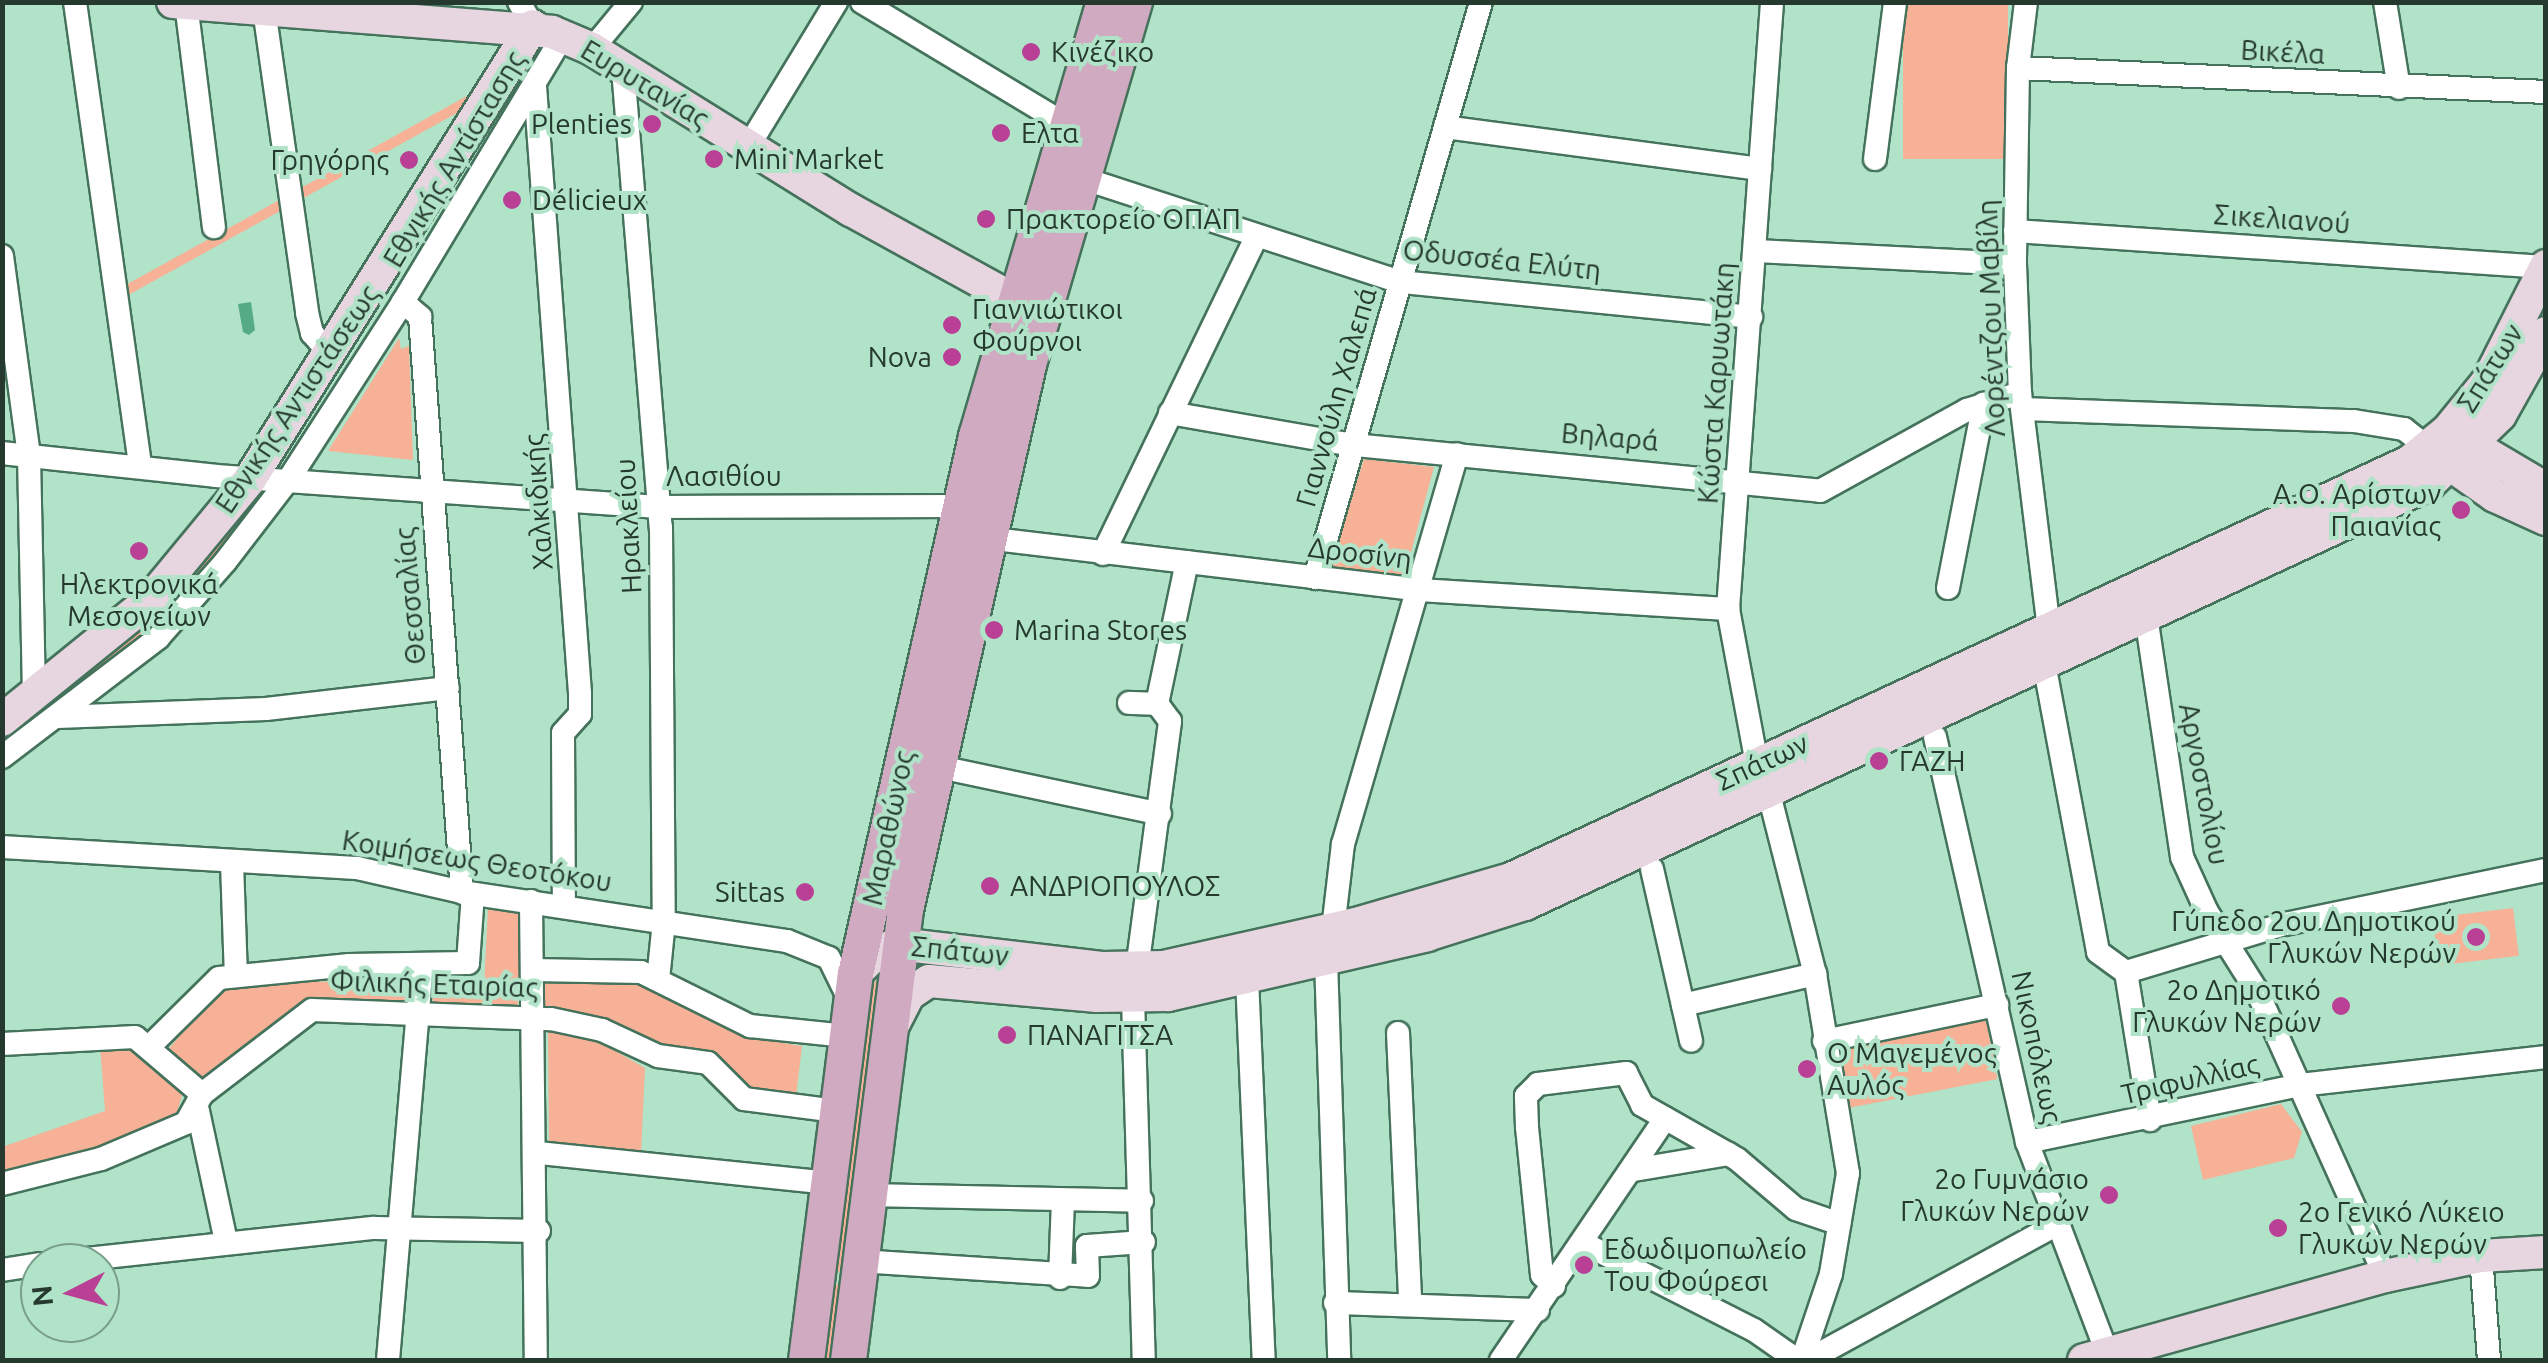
<!DOCTYPE html>
<meta charset="utf-8">
<style>
body{margin:0}
#map{position:relative;width:2548px;height:1363px;overflow:hidden;background:#b1e3c9;font-family:Ubuntu,sans-serif}
div>[style]{position:absolute}
[style*='--x']{left:calc(var(--x)*1px);top:calc(var(--y)*1px);width:calc(var(--w)*1px);rotate:calc(var(--a)*1deg)}
.green>*{inset:0;background:#f7b196;transform-origin:0 0}
.water>*{inset:0;background:#55ab83}
.roads{filter:drop-shadow(2px 0 #44725b) drop-shadow(-2px 0 #44725b) drop-shadow(0 2px #44725b) drop-shadow(0 -2px #44725b)}
.street>*{height:22px;margin:-11px;padding:0 11px;transform-origin:11px;border-radius:11px;background:#fff}
.secondary>*{height:32px;margin:-16px;padding:0 16px;transform-origin:16px;border-radius:16px;background:#e7d5e0}
.primary>*{height:35px;margin:-17.5px;padding:0 17.5px;transform-origin:17.5px;border-radius:17.5px;background:#cfaac1}
.dots>*{width:28px;height:28px;translate:-50% -50%;box-sizing:border-box;border:5px solid #b1e3c9;border-radius:50%}
span{translate:-50% -50%;white-space:nowrap;text-align:center;line-height:1.15;-webkit-text-stroke:8px #b1e3c9;paint-order:stroke}
.poi-label{font-size:28px;color:#25392e}
.left{translate:0 -50%;text-align:left}
.right{translate:-100% -50%;text-align:right}
.street-label{font-size:28px;color:#25392e}
.frame{position:absolute;inset:0;border:5px solid #25392e;pointer-events:none}
.north{position:absolute;left:20px;top:1243px;width:100px;height:100px;box-sizing:border-box;background:#b1e3c9;border:2px solid #799f8b;border-radius:50%;rotate:264deg;font-size:28px;font-weight:700;line-height:40px;text-align:center;color:#25392e}
.north::after{content:'';display:block;margin:auto;width:35px;height:45px;background:#b94094;clip-path:polygon(50% 0,100% 100%,50% 72%,0 100%)}
</style>
<div id="map">
<div class="green">
<i style="left:1903px;top:3px;width:105px;height:156px"></i>
<i style="left:530px;top:61px;width:10px;height:473px;rotate:61deg"></i>
<i style="clip-path:polygon(399px 338px,401px 349px,409px 346px,413px 460px,328px 451px)"></i>
<i style="clip-path:polygon(1364px 459px,1434px 467px,1404px 578px,1330px 568px)"></i>
<i style="clip-path:polygon(252px 496px,263px 498px,156px 632px,3px 750px,3px 734px,154px 616px)"></i>
<i style="clip-path:polygon(488px 908px,521px 914px,518px 1006px,433px 1004px,432px 986px,484px 986px)"></i>
<i style="left:2513px;top:908px;width:48px;height:81px;rotate:83deg"></i>
<i style="clip-path:polygon(877px 978px,842px 1272px,832px 1270px,870px 991px)"></i>
<i style="clip-path:polygon(540px 979px,644px 985px,751px 1038px,802px 1046px,796px 1097px,742px 1088px,721px 1059px,652px 1046px,603px 1023px,540px 1005px)"></i>
<i style="clip-path:polygon(225px 980px,409px 983px,408px 1004px,307px 1000px,202px 1080px,168px 1050px)"></i>
<i style="left:1986px;top:1020px;width:60px;height:152px;rotate:79deg"></i>
<i style="clip-path:polygon(548px 1027px,603px 1044px,645px 1068px,641px 1153px,549px 1143px)"></i>
<i style="clip-path:polygon(127px 1043px,182px 1095px,176px 1116px,3px 1186px,2px 1147px,105px 1111px,100px 1046px)"></i>
<i style="clip-path:polygon(2281px 1104px,2302px 1132px,2294px 1158px,2203px 1180px,2191px 1126px)"></i>
<i style="left:833px;top:1284px;width:7px;height:76px;rotate:8deg"></i>
</div>
<div class="water">
<i style="clip-path:polygon(251px 302px,255px 330px,249px 335px,243px 332px,238px 304px)"></i>
</div>
<div class="roads">
<div class="street">
<i style="--x:75;--y:2;--w:469;--a:82"></i>
<i style="--x:519;--y:2;--w:28;--a:60"></i>
<i style="--x:862;--y:2;--w:237;--a:31"></i>
<i style="--x:2026;--y:2;--w:66;--a:96.9"></i>
<i style="--x:2018;--y:68;--w:196;--a:90.9"></i>
<i style="--x:2015;--y:264;--w:129;--a:87.8"></i>
<i style="--x:2020;--y:393;--w:239;--a:83"></i>
<i style="--x:2385;--y:2;--w:87;--a:80.8"></i>
<i style="--x:186;--y:3;--w:226;--a:82.9"></i>
<i style="--x:264;--y:9;--w:307;--a:81.9"></i>
<i style="--x:307;--y:313;--w:21;--a:76"></i>
<i style="--x:312;--y:333;--w:29;--a:49"></i>
<i style="--x:592;--y:49;--w:61;--a:-50.3"></i>
<i style="--x:2018;--y:68;--w:529;--a:2.6"></i>
<i style="--x:623;--y:69;--w:460;--a:85.3"></i>
<i style="--x:661;--y:527;--w:394;--a:89.6"></i>
<i style="--x:664;--y:921;--w:59;--a:95.8"></i>
<i style="--x:535;--y:86;--w:609;--a:85.76"></i>
<i style="--x:580;--y:693;--w:21;--a:90"></i>
<i style="--x:580;--y:714;--w:25;--a:132"></i>
<i style="--x:563;--y:733;--w:173;--a:89.7"></i>
<i style="--x:1445;--y:127;--w:318;--a:7.6"></i>
<i style="--x:748;--y:147;--w:170;--a:-58.7"></i>
<i style="--x:1875;--y:159;--w:158;--a:-82.7"></i>
<i style="--x:1082;--y:178;--w:336;--a:18.1"></i>
<i style="--x:1401;--y:282;--w:352;--a:5.7"></i>
<i style="--x:2015;--y:231;--w:531;--a:3.89"></i>
<i style="--x:1756;--y:251;--w:259;--a:2.9"></i>
<i style="--x:2;--y:256;--w:202;--a:82.3"></i>
<i style="--x:29;--y:456;--w:244;--a:88.8"></i>
<i style="--x:403;--y:302;--w:23;--a:41"></i>
<i style="--x:420;--y:317;--w:577;--a:85.82"></i>
<i style="--x:2023;--y:409;--w:331;--a:2.1"></i>
<i style="--x:2354;--y:421;--w:51;--a:9.1"></i>
<i style="--x:2404;--y:429;--w:31;--a:38"></i>
<i style="--x:1170;--y:413;--w:187;--a:9.9"></i>
<i style="--x:1354;--y:445;--w:468;--a:5.6"></i>
<i style="--x:1820;--y:491;--w:168;--a:-28.9"></i>
<i style="--x:1967;--y:410;--w:56;--a:-17.8"></i>
<i style="--x:2;--y:453;--w:215;--a:6.1"></i>
<i style="--x:216;--y:476;--w:444;--a:4"></i>
<i style="--x:659;--y:507;--w:300;--a:-0.2"></i>
<i style="--x:985;--y:538;--w:436;--a:6.8"></i>
<i style="--x:1418;--y:590;--w:311;--a:3.5"></i>
<i style="--x:1103;--y:554;--w:353;--a:-64.2"></i>
<i style="--x:1315;--y:578;--w:599;--a:-73.92"></i>
<i style="--x:1948;--y:588;--w:188;--a:-79"></i>
<i style="--x:2146;--y:616;--w:244;--a:81.5"></i>
<i style="--x:2182;--y:857;--w:60;--a:65.6"></i>
<i style="--x:2207;--y:912;--w:93;--a:57.7"></i>
<i style="--x:2257;--y:991;--w:312;--a:65.8"></i>
<i style="--x:2044;--y:663;--w:294;--a:79.4"></i>
<i style="--x:2098;--y:952;--w:34;--a:36"></i>
<i style="--x:2126;--y:972;--w:150;--a:80.8"></i>
<i style="--x:1129;--y:703;--w:28;--a:2"></i>
<i style="--x:58;--y:717;--w:208;--a:-2.2"></i>
<i style="--x:266;--y:709;--w:183;--a:-6.6"></i>
<i style="--x:1935;--y:737;--w:415;--a:77.2"></i>
<i style="--x:2027;--y:1142;--w:233;--a:69.2"></i>
<i style="--x:2;--y:757;--w:196;--a:-37.3"></i>
<i style="--x:158;--y:638;--w:101;--a:-48.6"></i>
<i style="--x:225;--y:562;--w:105;--a:-52.4"></i>
<i style="--x:289;--y:479;--w:211;--a:-57.2"></i>
<i style="--x:403;--y:302;--w:310;--a:-59"></i>
<i style="--x:1757;--y:764;--w:158;--a:-100.6"></i>
<i style="--x:1728;--y:609;--w:609;--a:-85.85"></i>
<i style="--x:935;--y:766;--w:230;--a:12"></i>
<i style="--x:1768;--y:790;--w:190;--a:75.7"></i>
<i style="--x:1815;--y:974;--w:202;--a:80.6"></i>
<i style="--x:1848;--y:1173;--w:102;--a:99.6"></i>
<i style="--x:1831;--y:1274;--w:91;--a:108.6"></i>
<i style="--x:2;--y:847;--w:356;--a:3.4"></i>
<i style="--x:357;--y:868;--w:108;--a:12.9"></i>
<i style="--x:462;--y:892;--w:329;--a:8.6"></i>
<i style="--x:787;--y:941;--w:45;--a:22"></i>
<i style="--x:829;--y:958;--w:43;--a:64"></i>
<i style="--x:232;--y:863;--w:113;--a:88"></i>
<i style="--x:1652;--y:869;--w:176;--a:77.2"></i>
<i style="--x:531;--y:901;--w:459;--a:89.4"></i>
<i style="--x:1333;--y:929;--w:86;--a:-83.3"></i>
<i style="--x:1343;--y:844;--w:406;--a:-73.7"></i>
<i style="--x:1326;--y:960;--w:400;--a:88.1"></i>
<i style="--x:1137;--y:969;--w:250;--a:-82.4"></i>
<i style="--x:1170;--y:721;--w:21;--a:-127"></i>
<i style="--x:1157;--y:704;--w:145;--a:-78.1"></i>
<i style="--x:533;--y:970;--w:108;--a:1.1"></i>
<i style="--x:641;--y:972;--w:122;--a:26.4"></i>
<i style="--x:750;--y:1026;--w:97;--a:5.9"></i>
<i style="--x:2126;--y:972;--w:166;--a:-16.8"></i>
<i style="--x:2285;--y:924;--w:267;--a:-11.7"></i>
<i style="--x:1247;--y:978;--w:382;--a:87.5"></i>
<i style="--x:1133;--y:998;--w:362;--a:88.3"></i>
<i style="--x:1683;--y:1005;--w:136;--a:-13.2"></i>
<i style="--x:1398;--y:1033;--w:269;--a:87.4"></i>
<i style="--x:1824;--y:1041;--w:177;--a:-11.8"></i>
<i style="--x:2;--y:1044;--w:133;--a:-3"></i>
<i style="--x:135;--y:1037;--w:88;--a:40.4"></i>
<i style="--x:149;--y:1047;--w:98;--a:-44.6"></i>
<i style="--x:219;--y:978;--w:131;--a:-5.7"></i>
<i style="--x:349;--y:965;--w:119;--a:-1"></i>
<i style="--x:468;--y:963;--w:69;--a:-85.9"></i>
<i style="--x:198;--y:1111;--w:134;--a:77.9"></i>
<i style="--x:2027;--y:1142;--w:279;--a:-11.8"></i>
<i style="--x:2300;--y:1085;--w:248;--a:-6.5"></i>
<i style="--x:539;--y:1153;--w:291;--a:5.9"></i>
<i style="--x:1633;--y:1170;--w:97;--a:-9.5"></i>
<i style="--x:2;--y:1184;--w:102;--a:-14.2"></i>
<i style="--x:101;--y:1159;--w:92;--a:-23"></i>
<i style="--x:186;--y:1123;--w:33;--a:-61"></i>
<i style="--x:202;--y:1094;--w:138;--a:-37.4"></i>
<i style="--x:312;--y:1010;--w:239;--a:2.2"></i>
<i style="--x:551;--y:1019;--w:52;--a:12.2"></i>
<i style="--x:602;--y:1030;--w:62;--a:24.9"></i>
<i style="--x:658;--y:1056;--w:50;--a:8"></i>
<i style="--x:708;--y:1063;--w:51;--a:45"></i>
<i style="--x:744;--y:1099;--w:93;--a:7.4"></i>
<i style="--x:867;--y:1195;--w:275;--a:1.2"></i>
<i style="--x:1583;--y:1243;--w:192;--a:27"></i>
<i style="--x:1754;--y:1330;--w:52;--a:34.9"></i>
<i style="--x:2481;--y:1256;--w:104;--a:85.6"></i>
<i style="--x:859;--y:1261;--w:229;--a:3.7"></i>
<i style="--x:1088;--y:1276;--w:30;--a:-92"></i>
<i style="--x:1087;--y:1246;--w:57;--a:-4"></i>
<i style="--x:50;--y:1263;--w:326;--a:-6.2"></i>
<i style="--x:374;--y:1228;--w:165;--a:1"></i>
<i style="--x:2;--y:1270;--w:38;--a:-9"></i>
<i style="--x:1060;--y:1278;--w:77;--a:-87.8"></i>
<i style="--x:1554;--y:1286;--w:16;--a:-137"></i>
<i style="--x:1542;--y:1275;--w:149;--a:-95.8"></i>
<i style="--x:1527;--y:1127;--w:31;--a:-92"></i>
<i style="--x:1526;--y:1096;--w:17;--a:-45"></i>
<i style="--x:1538;--y:1084;--w:89;--a:-7.1"></i>
<i style="--x:1626;--y:1073;--w:36;--a:63"></i>
<i style="--x:1642;--y:1105;--w:109;--a:29.6"></i>
<i style="--x:1737;--y:1159;--w:77;--a:40.3"></i>
<i style="--x:1796;--y:1209;--w:46;--a:18.8"></i>
<i style="--x:1335;--y:1303;--w:203;--a:2"></i>
<i style="--x:388;--y:1360;--w:397;--a:-85.1"></i>
<i style="--x:1501;--y:1360;--w:292;--a:-55.8"></i>
<i style="--x:1808;--y:1360;--w:286;--a:-28.6"></i>
</div>
<div class="secondary">
<i style="--x:173;--y:2;--w:380;--a:4.5"></i>
<i style="--x:552;--y:32;--w:43;--a:23"></i>
<i style="--x:592;--y:49;--w:305;--a:31.9"></i>
<i style="--x:851;--y:210;--w:216;--a:28.8"></i>
<i style="--x:2455;--y:435;--w:106;--a:30.7"></i>
<i style="--x:2438;--y:456;--w:70;--a:35.1"></i>
<i style="--x:2495;--y:496;--w:56;--a:24.3"></i>
<i style="--x:2;--y:720;--w:191;--a:-39"></i>
<i style="--x:150;--y:600;--w:157;--a:-50.4"></i>
<i style="--x:250;--y:479;--w:534;--a:-58.01"></i>
<i style="--x:855;--y:974;--w:31;--a:-45"></i>
<i style="--x:877;--y:952;--w:22;--a:-21"></i>
<i style="--x:898;--y:944;--w:205;--a:6.7"></i>
<i style="--x:1102;--y:968;--w:61;--a:-0.9"></i>
<i style="--x:1163;--y:967;--w:198;--a:-12.6"></i>
<i style="--x:1356;--y:924;--w:161;--a:-16.2"></i>
<i style="--x:1511;--y:879;--w:990;--a:-24.91"></i>
<i style="--x:2409;--y:462;--w:50;--a:-39.4"></i>
<i style="--x:2448;--y:430;--w:63;--a:-50.8"></i>
<i style="--x:2488;--y:381;--w:129;--a:-63.2"></i>
<i style="--x:892;--y:1027;--w:36;--a:-63"></i>
<i style="--x:908;--y:995;--w:25;--a:-34"></i>
<i style="--x:929;--y:981;--w:169;--a:5.1"></i>
<i style="--x:1097;--y:996;--w:71;--a:-0.8"></i>
<i style="--x:1168;--y:995;--w:266;--a:-13"></i>
<i style="--x:1427;--y:935;--w:103;--a:-17.6"></i>
<i style="--x:1525;--y:904;--w:997;--a:-24.92"></i>
<i style="--x:2429;--y:484;--w:99;--a:-44.2"></i>
<i style="--x:2500;--y:415;--w:94;--a:-60.7"></i>
<i style="--x:2084;--y:1360;--w:313;--a:-15.6"></i>
<i style="--x:2385;--y:1276;--w:98;--a:-11.8"></i>
<i style="--x:2481;--y:1256;--w:65;--a:-3.5"></i>
</div>
<div class="primary">
<i style="--x:806;--y:1360;--w:389;--a:-82.8"></i>
<i style="--x:855;--y:974;--w:551;--a:-77.32"></i>
<i style="--x:976;--y:436;--w:452;--a:-73.6"></i>
<i style="--x:848;--y:1360;--w:450;--a:-82.8"></i>
<i style="--x:904;--y:914;--w:564;--a:-77.29"></i>
<i style="--x:1028;--y:364;--w:377;--a:-73.7"></i>
</div>
</div>
<div class="dots">
<i style="left:1031px;top:52px;background:#b94094"></i>
<i style="left:652px;top:124px;background:#b94094"></i>
<i style="left:1001px;top:133px;background:#b94094"></i>
<i style="left:714px;top:159px;background:#b94094"></i>
<i style="left:409px;top:160px;background:#b94094"></i>
<i style="left:512px;top:200px;background:#b94094"></i>
<i style="left:986px;top:219px;background:#b94094"></i>
<i style="left:952px;top:325px;background:#b94094"></i>
<i style="left:952px;top:357px;background:#b94094"></i>
<i style="left:2461px;top:510px;background:#b94094"></i>
<i style="left:139px;top:551px;background:#b94094"></i>
<i style="left:994px;top:630px;background:#b94094"></i>
<i style="left:1879px;top:761px;background:#b94094"></i>
<i style="left:990px;top:886px;background:#b94094"></i>
<i style="left:805px;top:892px;background:#b94094"></i>
<i style="left:2476px;top:937px;background:#b94094"></i>
<i style="left:2341px;top:1006px;background:#b94094"></i>
<i style="left:1007px;top:1035px;background:#b94094"></i>
<i style="left:1807px;top:1069px;background:#b94094"></i>
<i style="left:2109px;top:1195px;background:#b94094"></i>
<i style="left:2278px;top:1228px;background:#b94094"></i>
<i style="left:1584px;top:1265px;background:#b94094"></i>
</div>
<div class="poi-label">
<span class="left" style="left:1051px;top:52px">Κινέζικο</span>
<span class="right" style="left:632px;top:124px">Plenties</span>
<span class="left" style="left:1021px;top:133px">Ελτα</span>
<span class="left" style="left:734px;top:159px">Mini Market</span>
<span class="right" style="left:389px;top:160px">Γρηγόρης</span>
<span class="left" style="left:532px;top:200px">Délicieux</span>
<span class="left" style="left:1006px;top:219px">Πρακτορείο ΟΠΑΠ</span>
<span class="left" style="left:972px;top:325px">Γιαννιώτικοι<br>Φούρνοι</span>
<span class="right" style="left:932px;top:357px">Nova</span>
<span class="right" style="left:2441px;top:510px">Α.Ο. Αρίστων<br>Παιανίας</span>
<span style="left:139px;top:600px">Ηλεκτρονικά<br>Μεσογείων</span>
<span class="left" style="left:1014px;top:630px">Marina Stores</span>
<span class="left" style="left:1899px;top:761px">ΓΑΖΗ</span>
<span class="left" style="left:1010px;top:886px">ΑΝΔΡΙΟΠΟΥΛΟΣ</span>
<span class="right" style="left:785px;top:892px">Sittas</span>
<span class="right" style="left:2456px;top:937px">Γύπεδο 2ου Δημοτικού<br>Γλυκών Νερών</span>
<span class="right" style="left:2321px;top:1006px">2ο Δημοτικό<br>Γλυκών Νερών</span>
<span class="left" style="left:1027px;top:1035px">ΠΑΝΑΓΙΤΣΑ</span>
<span class="left" style="left:1827px;top:1069px">Ο Μαγεμένος<br>Αυλός</span>
<span class="right" style="left:2089px;top:1195px">2ο Γυμνάσιο<br>Γλυκών Νερών</span>
<span class="left" style="left:2298px;top:1228px">2ο Γενικό Λύκειο<br>Γλυκών Νερών</span>
<span class="left" style="left:1604px;top:1265px">Εδωδιμοπωλείο<br>Του Φούρεσι</span>
</div>
<div class="street-label">
<span style="left:2283px;top:52px;rotate:3deg">Βικέλα</span>
<span style="left:645px;top:84px;rotate:31deg">Ευρυτανίας</span>
<span style="left:454px;top:159px;rotate:-59deg">Εθνικής Αντίστασης</span>
<span style="left:2282px;top:219px;rotate:4deg">Σικελιανού</span>
<span style="left:1502px;top:260px;rotate:6deg">Οδυσσέα Ελύτη</span>
<span style="left:1991px;top:318px;rotate:-92deg">Λορέντζου Μαβίλη</span>
<span style="left:2490px;top:368px;rotate:-58deg">Σπάτων</span>
<span style="left:1716px;top:383px;rotate:-86deg">Κώστα Καρυωτάκη</span>
<span style="left:1336px;top:397px;rotate:-74deg">Γιαννούλη Χαλεπά</span>
<span style="left:297px;top:399px;rotate:-56deg">Εθνικής Αντιστάσεως</span>
<span style="left:1610px;top:437px;rotate:5deg">Βηλαρά</span>
<span style="left:724px;top:476px">Λασιθίου</span>
<span style="left:538px;top:502px;rotate:-94deg">Χαλκιδικής</span>
<span style="left:628px;top:526px;rotate:-93deg">Ηρακλείου</span>
<span style="left:1360px;top:553px;rotate:7deg">Δροσίνη</span>
<span style="left:410px;top:596px;rotate:-95deg">Θεσσαλίας</span>
<span style="left:1762px;top:762px;rotate:-25deg">Σπάτων</span>
<span style="left:2204px;top:784px;rotate:79deg">Αργοστολίου</span>
<span style="left:888px;top:828px;rotate:-78deg">Μαραθώνος</span>
<span style="left:477px;top:861px;rotate:9deg">Κοιμήσεως Θεοτόκου</span>
<span style="left:960px;top:951px;rotate:6deg">Σπάτων</span>
<span style="left:434px;top:984px;rotate:2deg">Φιλικής Εταιρίας</span>
<span style="left:2037px;top:1047px;rotate:78deg">Νικοπόλεως</span>
<span style="left:2190px;top:1079px;rotate:-13deg">Τριφυλλίας</span>
</div>
<div class="frame"></div>
<div class="north">N</div>
</div>
